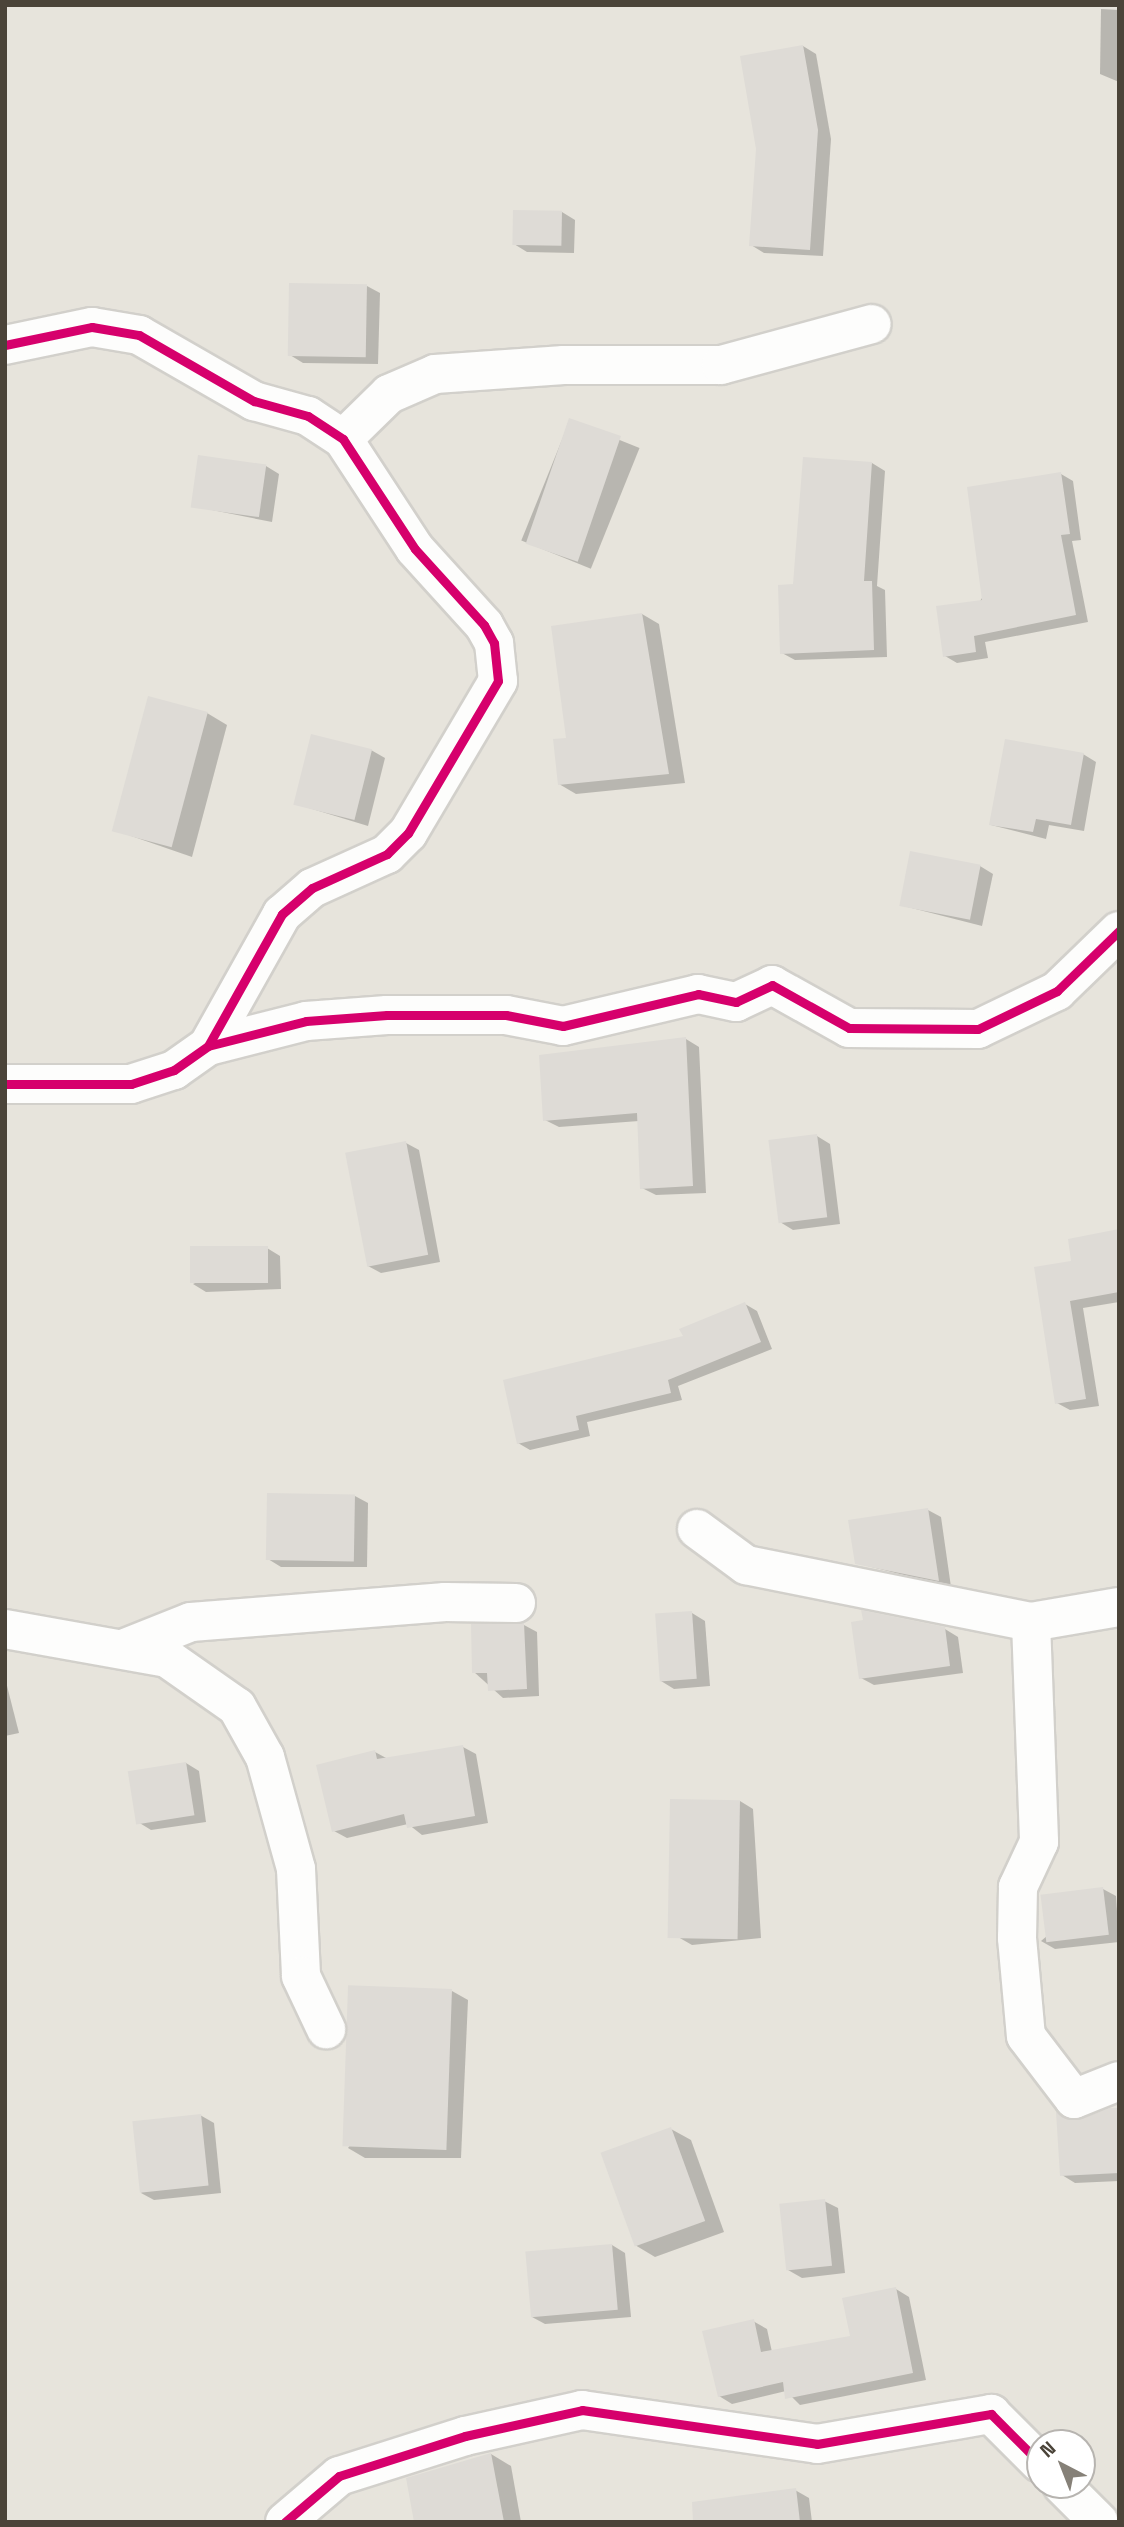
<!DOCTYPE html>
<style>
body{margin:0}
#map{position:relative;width:1124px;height:2527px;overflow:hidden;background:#f4f2ee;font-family:"Space Grotesk",sans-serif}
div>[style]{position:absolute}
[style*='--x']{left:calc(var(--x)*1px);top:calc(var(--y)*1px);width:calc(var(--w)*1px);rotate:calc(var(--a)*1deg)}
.residential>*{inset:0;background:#e7e4dc}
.shadow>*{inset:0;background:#0003;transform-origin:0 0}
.building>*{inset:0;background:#dedbd6;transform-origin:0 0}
.roads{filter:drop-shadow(2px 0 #d2d0cb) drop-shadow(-2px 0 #d2d0cb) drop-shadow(0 2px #d2d0cb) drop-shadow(0 -2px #d2d0cb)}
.minor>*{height:38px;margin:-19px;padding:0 19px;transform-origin:19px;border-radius:19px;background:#fdfdfc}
.cycleway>*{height:9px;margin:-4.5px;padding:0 4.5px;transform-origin:4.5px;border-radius:4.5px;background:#d6006c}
span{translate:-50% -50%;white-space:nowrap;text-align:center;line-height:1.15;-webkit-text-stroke:5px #fff;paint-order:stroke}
.frame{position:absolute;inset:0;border:7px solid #4b4439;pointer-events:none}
.north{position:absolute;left:1026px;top:2429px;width:70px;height:70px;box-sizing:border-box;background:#fff;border:2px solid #b7b4b0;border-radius:50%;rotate:318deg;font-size:19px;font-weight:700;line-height:28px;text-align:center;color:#4b4439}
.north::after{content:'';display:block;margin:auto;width:24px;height:32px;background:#868178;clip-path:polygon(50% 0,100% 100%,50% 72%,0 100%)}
</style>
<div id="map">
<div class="residential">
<i style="clip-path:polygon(evenodd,5px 5px,1119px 5px,1119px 2522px,5px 2522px,5px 5px,1040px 2443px,1082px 2443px,1082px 2485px,1040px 2485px,1040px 2443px)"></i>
</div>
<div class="shadow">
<i style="clip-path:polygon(1101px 9px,1119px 10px,1119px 82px,1100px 74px)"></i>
<i style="clip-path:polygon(803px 46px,816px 54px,831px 139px,823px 256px,764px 253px,751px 245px)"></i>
<i style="clip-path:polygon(562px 212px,575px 220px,574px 253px,527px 252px,514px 244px)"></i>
<i style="clip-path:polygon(367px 286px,380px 293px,378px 364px,303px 363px,290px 355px)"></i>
<i style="left:570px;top:420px;width:75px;height:130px;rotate:22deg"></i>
<i style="clip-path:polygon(872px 463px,885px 471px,877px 586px,885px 590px,887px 657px,795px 660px,782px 653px,795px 586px)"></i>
<i style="clip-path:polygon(266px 466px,279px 474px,272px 522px,192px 506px)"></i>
<i style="clip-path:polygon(1061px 474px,1073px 481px,1081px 540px,1072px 541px,1088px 622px,985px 642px,988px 658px,957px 663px,945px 656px)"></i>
<i style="clip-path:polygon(642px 614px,659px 624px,685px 783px,576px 794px,559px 784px,567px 739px)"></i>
<i style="clip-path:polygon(207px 713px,227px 725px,192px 857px,114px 830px)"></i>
<i style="clip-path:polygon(371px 750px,385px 758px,368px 826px,296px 804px)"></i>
<i style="clip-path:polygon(1083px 754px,1096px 762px,1084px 831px,1049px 825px,1046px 839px,991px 825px)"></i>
<i style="clip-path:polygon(980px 866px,993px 874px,982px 926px,900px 905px)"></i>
<i style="clip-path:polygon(686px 1039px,699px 1047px,706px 1193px,656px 1195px,642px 1188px,639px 1121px,559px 1127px,545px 1120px)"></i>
<i style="clip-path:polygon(817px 1136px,830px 1144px,840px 1224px,793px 1230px,780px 1222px)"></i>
<i style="clip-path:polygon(406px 1143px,419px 1150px,440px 1262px,381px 1273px,368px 1266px)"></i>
<i style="clip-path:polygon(1119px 1231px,1119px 1302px,1083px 1308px,1099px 1406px,1070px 1410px,1057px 1403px,1074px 1263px)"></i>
<i style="clip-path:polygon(267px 1248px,280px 1256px,281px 1289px,206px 1292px,193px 1284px)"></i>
<i style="clip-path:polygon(745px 1304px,757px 1311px,772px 1349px,678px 1386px,682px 1400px,587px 1422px,590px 1436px,530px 1450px,518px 1443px)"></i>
<i style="clip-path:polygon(355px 1496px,368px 1503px,367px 1567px,281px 1567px,268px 1559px)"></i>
<i style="clip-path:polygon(928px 1510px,941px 1517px,951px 1587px,856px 1563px)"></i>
<i style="clip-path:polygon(692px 1613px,705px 1621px,710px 1686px,674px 1689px,661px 1681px)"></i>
<i style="clip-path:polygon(865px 1621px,945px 1629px,958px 1637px,963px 1673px,874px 1685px,861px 1678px)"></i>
<i style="clip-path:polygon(524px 1625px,537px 1632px,539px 1696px,503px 1698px,474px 1672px)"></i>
<i style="clip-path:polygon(5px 1678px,19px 1733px,5px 1736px)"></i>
<i style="clip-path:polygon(463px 1747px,476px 1754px,488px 1823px,422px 1835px,408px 1824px,347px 1838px,334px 1831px,375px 1752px,388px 1759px)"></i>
<i style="clip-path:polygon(186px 1763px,199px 1771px,206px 1822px,151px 1830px,138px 1822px)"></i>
<i style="clip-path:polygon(740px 1801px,753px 1809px,761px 1938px,692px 1945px,678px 1937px)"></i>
<i style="clip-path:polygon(1103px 1889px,1116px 1896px,1119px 1942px,1055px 1949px,1041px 1941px)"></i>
<i style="clip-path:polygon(452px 1991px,468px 2000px,461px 2158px,365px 2158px,348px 2148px)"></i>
<i style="clip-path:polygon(1119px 2110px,1119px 2181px,1075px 2183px,1062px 2175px,1081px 2121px)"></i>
<i style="clip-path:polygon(200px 2115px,214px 2123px,221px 2193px,154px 2200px,141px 2193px)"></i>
<i style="clip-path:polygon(671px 2129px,691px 2140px,724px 2232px,655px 2257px,635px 2245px)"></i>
<i style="clip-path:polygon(824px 2201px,838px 2208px,845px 2273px,802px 2278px,788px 2270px)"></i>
<i style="clip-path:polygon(612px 2245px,625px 2253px,631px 2317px,545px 2324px,532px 2317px)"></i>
<i style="clip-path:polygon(896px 2289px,909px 2297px,926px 2380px,800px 2405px,786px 2391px,732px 2404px,719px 2396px,753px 2321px,767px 2329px,772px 2352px,852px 2338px)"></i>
<i style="clip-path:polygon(491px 2454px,511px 2466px,521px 2522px,416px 2522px)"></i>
<i style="clip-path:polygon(795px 2490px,809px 2498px,812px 2522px,741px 2522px)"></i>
</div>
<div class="building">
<i style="clip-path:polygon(803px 45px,818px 130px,810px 250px,749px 246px,756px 149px,740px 56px)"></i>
<i style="left:513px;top:210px;width:49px;height:35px;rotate:1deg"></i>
<i style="left:289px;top:283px;width:78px;height:73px;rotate:1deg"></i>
<i style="left:569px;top:418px;width:55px;height:133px;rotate:19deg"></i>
<i style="left:198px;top:455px;width:69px;height:53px;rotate:8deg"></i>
<i style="clip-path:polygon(803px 457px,872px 462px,864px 581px,872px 581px,874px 650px,780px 654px,778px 585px,793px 584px)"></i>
<i style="clip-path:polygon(1061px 472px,1070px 534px,1061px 535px,1076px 615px,974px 636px,976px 652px,943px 657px,936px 606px,982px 600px,967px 487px)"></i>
<i style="clip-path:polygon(642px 613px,669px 774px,558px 785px,553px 739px,566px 738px,551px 626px)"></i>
<i style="left:148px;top:696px;width:62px;height:140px;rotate:15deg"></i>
<i style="left:311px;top:734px;width:63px;height:73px;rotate:14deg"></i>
<i style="clip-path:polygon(1005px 739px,1084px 753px,1071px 825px,1036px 819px,1033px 832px,989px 825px)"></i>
<i style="left:910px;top:851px;width:72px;height:56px;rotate:11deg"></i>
<i style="clip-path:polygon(686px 1037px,693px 1186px,640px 1189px,637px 1113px,543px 1121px,539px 1055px)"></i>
<i style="left:817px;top:1134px;width:84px;height:49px;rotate:83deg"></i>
<i style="left:406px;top:1141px;width:116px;height:62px;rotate:79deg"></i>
<i style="clip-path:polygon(1119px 1229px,1119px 1292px,1070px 1301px,1086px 1399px,1055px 1404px,1034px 1267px,1071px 1261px,1068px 1239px)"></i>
<i style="left:268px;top:1246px;width:37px;height:78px;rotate:90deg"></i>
<i style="clip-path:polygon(745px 1302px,761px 1342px,668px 1380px,671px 1393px,576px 1416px,579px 1430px,517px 1444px,503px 1380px,683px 1336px,679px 1329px)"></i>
<i style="left:267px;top:1493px;width:88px;height:67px;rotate:1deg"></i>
<i style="clip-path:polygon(928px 1508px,939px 1581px,855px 1564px,848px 1520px)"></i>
<i style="clip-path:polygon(861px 1610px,945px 1627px,950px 1666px,859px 1679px,851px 1622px,863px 1620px)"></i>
<i style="left:692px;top:1611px;width:68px;height:37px;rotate:86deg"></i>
<i style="clip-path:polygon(524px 1623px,527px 1689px,488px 1691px,487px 1673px,472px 1673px,471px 1624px)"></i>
<i style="clip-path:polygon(463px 1745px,475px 1816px,407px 1828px,404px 1814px,332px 1832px,316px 1765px,375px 1750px,377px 1759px)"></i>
<i style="left:186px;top:1762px;width:54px;height:59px;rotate:81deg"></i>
<i style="left:670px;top:1799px;width:70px;height:139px;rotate:1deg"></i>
<i style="left:1103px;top:1887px;width:48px;height:63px;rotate:83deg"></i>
<i style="left:452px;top:1989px;width:161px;height:104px;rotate:92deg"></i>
<i style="clip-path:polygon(1110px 2108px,1119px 2108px,1119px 2173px,1060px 2176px,1056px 2112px,1081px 2119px)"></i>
<i style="left:201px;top:2114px;width:72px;height:69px;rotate:84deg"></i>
<i style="left:671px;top:2127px;width:100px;height:75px;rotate:70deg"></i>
<i style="left:825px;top:2199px;width:67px;height:46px;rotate:84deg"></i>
<i style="left:612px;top:2244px;width:66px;height:87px;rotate:85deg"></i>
<i style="clip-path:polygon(896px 2287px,913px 2373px,785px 2399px,783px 2382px,718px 2397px,702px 2331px,754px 2319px,761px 2352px,850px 2336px,842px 2298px)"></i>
<i style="clip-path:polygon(491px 2453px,504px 2522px,414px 2522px,406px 2478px)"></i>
<i style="clip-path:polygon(796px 2488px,800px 2522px,693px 2522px,692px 2502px)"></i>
</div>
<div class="roads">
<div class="minor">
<i style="--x:5;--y:345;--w:89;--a:-11.7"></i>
<i style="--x:92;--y:327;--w:48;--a:9.7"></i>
<i style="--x:139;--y:335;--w:133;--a:29.9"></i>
<i style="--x:254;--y:401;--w:56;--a:15.5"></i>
<i style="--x:308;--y:416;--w:42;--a:33.3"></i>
<i style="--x:343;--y:439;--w:131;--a:56.8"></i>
<i style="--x:415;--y:549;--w:103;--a:47.8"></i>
<i style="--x:484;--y:625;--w:21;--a:61"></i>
<i style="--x:494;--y:643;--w:38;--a:84"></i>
<i style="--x:498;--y:681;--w:177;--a:120.6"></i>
<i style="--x:408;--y:833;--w:30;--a:135"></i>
<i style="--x:387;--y:854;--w:82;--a:155.6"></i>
<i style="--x:312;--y:888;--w:40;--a:139"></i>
<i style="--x:282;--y:914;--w:151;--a:119.3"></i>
<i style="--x:208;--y:1046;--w:42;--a:144.8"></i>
<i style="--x:174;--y:1070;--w:45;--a:162"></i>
<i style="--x:131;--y:1084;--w:126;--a:180"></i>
<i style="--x:343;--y:439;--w:64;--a:-44.4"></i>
<i style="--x:389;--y:394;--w:50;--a:-23.5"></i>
<i style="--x:435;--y:374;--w:129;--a:-4"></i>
<i style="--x:564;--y:365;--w:157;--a:0"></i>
<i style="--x:721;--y:365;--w:156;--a:-15.2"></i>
<i style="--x:208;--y:1046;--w:101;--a:-14.3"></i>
<i style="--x:306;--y:1021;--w:81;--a:-4.2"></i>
<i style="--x:387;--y:1015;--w:119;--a:0"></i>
<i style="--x:506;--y:1015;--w:58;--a:10.9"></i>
<i style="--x:563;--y:1026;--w:139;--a:-13.3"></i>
<i style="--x:698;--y:994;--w:39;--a:12"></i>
<i style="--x:736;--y:1002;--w:40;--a:-25"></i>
<i style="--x:772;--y:985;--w:88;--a:29.2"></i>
<i style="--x:849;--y:1028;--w:129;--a:0.4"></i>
<i style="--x:978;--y:1029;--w:88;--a:-25.7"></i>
<i style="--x:1057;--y:991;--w:86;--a:-44.1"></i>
<i style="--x:697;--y:1529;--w:61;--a:36.3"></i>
<i style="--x:746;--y:1565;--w:291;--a:11.3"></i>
<i style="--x:1031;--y:1622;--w:89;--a:-9.7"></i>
<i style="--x:1031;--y:1622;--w:220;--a:87.9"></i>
<i style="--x:1039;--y:1842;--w:50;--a:115"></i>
<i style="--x:1018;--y:1887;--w:51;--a:91.1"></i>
<i style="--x:1017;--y:1938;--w:98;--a:84.8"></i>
<i style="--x:1026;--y:2036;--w:79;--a:52.7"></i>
<i style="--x:1074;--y:2099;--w:48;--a:-21.8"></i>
<i style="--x:5;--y:1629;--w:165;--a:10.1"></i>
<i style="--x:167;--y:1658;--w:85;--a:35"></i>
<i style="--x:237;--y:1707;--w:57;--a:60.8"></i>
<i style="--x:265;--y:1757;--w:116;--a:74.5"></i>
<i style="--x:296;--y:1869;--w:107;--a:87.3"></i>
<i style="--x:301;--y:1976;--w:59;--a:64.7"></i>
<i style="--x:123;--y:1649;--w:73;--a:-21.7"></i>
<i style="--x:191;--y:1622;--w:255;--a:-4.5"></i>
<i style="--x:445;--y:1602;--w:71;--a:0.8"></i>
<i style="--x:1062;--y:2485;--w:52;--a:45"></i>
<i style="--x:285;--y:2522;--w:71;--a:-40.4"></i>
<i style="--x:339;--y:2476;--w:132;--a:-17.6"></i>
<i style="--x:465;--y:2436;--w:120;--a:-12.5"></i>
<i style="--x:582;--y:2410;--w:237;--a:8.2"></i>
<i style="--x:817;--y:2444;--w:177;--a:-9.8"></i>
<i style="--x:991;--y:2414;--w:69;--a:45"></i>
</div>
</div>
<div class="cycleway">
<i style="--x:5;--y:345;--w:89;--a:-11.7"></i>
<i style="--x:92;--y:327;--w:48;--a:9.7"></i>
<i style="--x:139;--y:335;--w:133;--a:29.9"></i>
<i style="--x:254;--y:401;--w:56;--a:15.5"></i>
<i style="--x:308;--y:416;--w:42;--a:33.3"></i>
<i style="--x:343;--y:439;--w:131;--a:56.8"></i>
<i style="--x:415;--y:549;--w:103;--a:47.8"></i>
<i style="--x:484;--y:625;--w:21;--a:61"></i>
<i style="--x:494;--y:643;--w:38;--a:84"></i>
<i style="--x:498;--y:681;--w:177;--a:120.6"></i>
<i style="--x:408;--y:833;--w:30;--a:135"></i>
<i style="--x:387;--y:854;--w:82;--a:155.6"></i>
<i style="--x:312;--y:888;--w:40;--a:139"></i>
<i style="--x:282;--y:914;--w:151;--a:119.3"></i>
<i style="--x:208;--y:1046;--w:42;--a:144.8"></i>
<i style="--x:174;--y:1070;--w:45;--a:162"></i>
<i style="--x:131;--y:1084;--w:126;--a:180"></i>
<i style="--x:208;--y:1046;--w:101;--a:-14.3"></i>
<i style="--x:306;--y:1021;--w:81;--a:-4.2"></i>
<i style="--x:387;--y:1015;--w:119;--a:0"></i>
<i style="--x:506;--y:1015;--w:58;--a:10.9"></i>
<i style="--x:563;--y:1026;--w:139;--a:-13.3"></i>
<i style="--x:698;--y:994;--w:39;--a:12"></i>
<i style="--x:736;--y:1002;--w:40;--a:-25"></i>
<i style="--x:772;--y:985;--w:88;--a:29.2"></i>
<i style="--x:849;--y:1028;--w:129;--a:0.4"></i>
<i style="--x:978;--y:1029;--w:88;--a:-25.7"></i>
<i style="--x:1057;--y:991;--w:86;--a:-44.1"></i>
<i style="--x:285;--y:2522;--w:71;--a:-40.4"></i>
<i style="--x:339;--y:2476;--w:132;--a:-17.6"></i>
<i style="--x:465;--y:2436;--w:120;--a:-12.5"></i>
<i style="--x:582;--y:2410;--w:237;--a:8.2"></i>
<i style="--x:817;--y:2444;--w:177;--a:-9.8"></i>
<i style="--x:991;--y:2414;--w:69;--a:45"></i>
</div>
<div class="frame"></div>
<div class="north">N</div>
</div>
